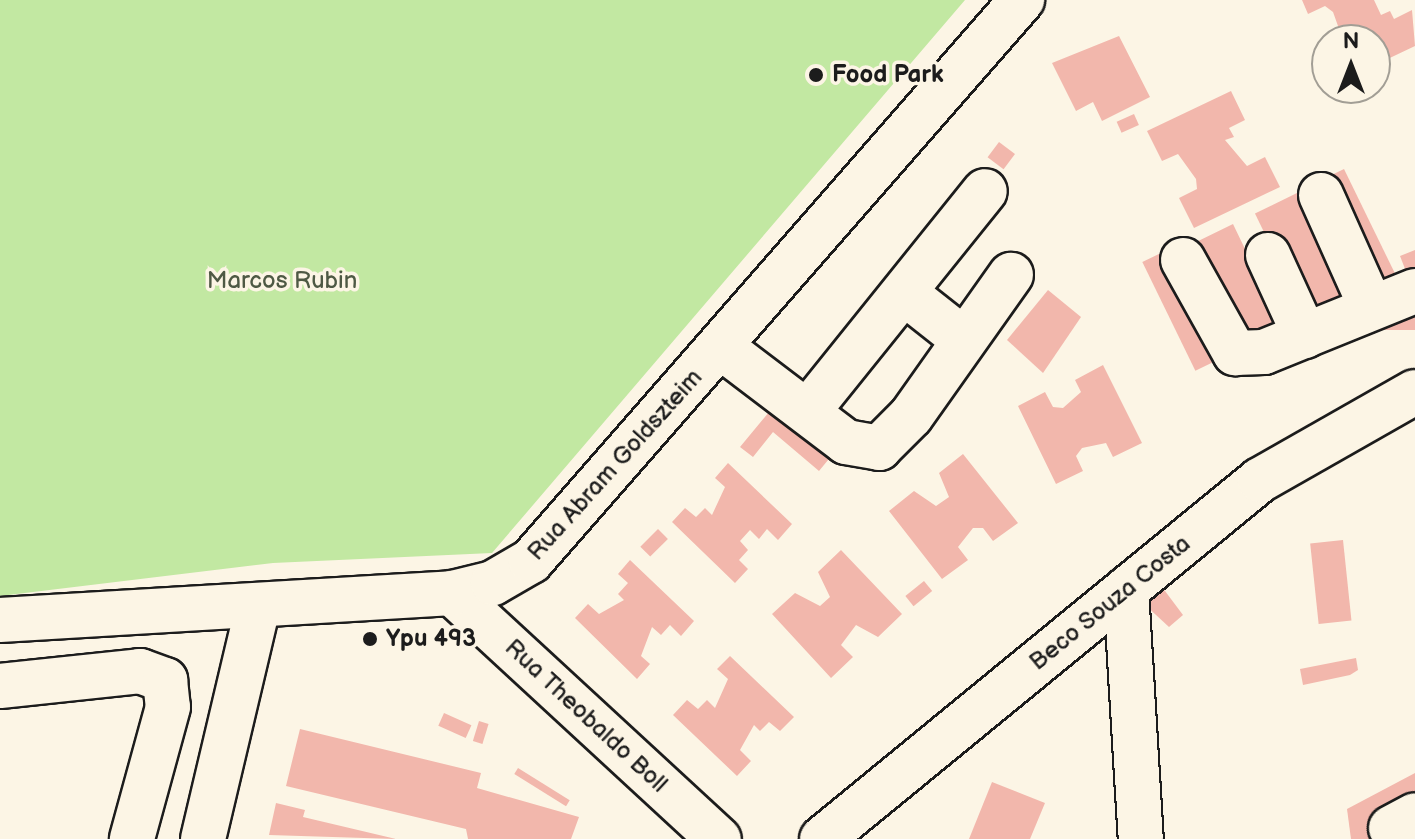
<!DOCTYPE html>
<style>
body{margin:0}
#map{position:relative;width:1415px;height:839px;overflow:hidden;background:#fcf5e5;font-family:"Balsamiq Sans",sans-serif}
div>[style]{position:absolute}
[style*='--x']{left:calc(var(--x)*1px);top:calc(var(--y)*1px);width:calc(var(--w)*1px);rotate:calc(var(--a)*1deg)}
.green>*{inset:0;background:#c2e8a2}
.building>*{inset:0;background:#f2b7ac;transform-origin:0 0}
.roads{filter:drop-shadow(2px 0 #1c1c1c) drop-shadow(-2px 0 #1c1c1c) drop-shadow(0 2px #1c1c1c) drop-shadow(0 -2px #1c1c1c)}
.minor>*{height:44px;margin:-22px;padding:0 22px;transform-origin:22px;border-radius:22px;background:#fcf5e5}
.dots>*{width:22px;height:22px;translate:-50% -50%;box-sizing:border-box;border:4px solid #fcf5e5;border-radius:50%}
span{translate:-50% -50%;white-space:nowrap;text-align:center;line-height:1.15;-webkit-text-stroke:7px #fcf5e5;paint-order:stroke}
.poi-label{font-size:24px;color:#1c1c1c;font-weight:700}
.left{translate:0 -50%;text-align:left}
.park-label{font-size:24px;color:#4e5944}
.street-label{font-size:24px;color:#1c1c1c}
.north{position:absolute;left:1311px;top:24px;width:80px;height:80px;box-sizing:border-box;background:#fcf5e5;border:2px solid #a29e95;border-radius:50%;rotate:0deg;font-size:22px;font-weight:700;line-height:32px;text-align:center;color:#1c1c1c}
.north::after{content:'';display:block;margin:auto;width:28px;height:36px;background:#1c1c1c;clip-path:polygon(50% 0,100% 100%,50% 72%,0 100%)}
</style>
<div id="map">
<div class="green">
<i style="clip-path:polygon(0 0,965px 0,492px 553px,273px 563px,0 596px)"></i>
</div>
<div class="building">
<i style="clip-path:polygon(1302px 0,1374px 0,1381px 15px,1390px 11px,1394px 19px,1412px 10px,1415px 46px,1375px 65px,1375px 40px,1343px 40px,1333px 12px,1325px 6px,1308px 14px)"></i>
<i style="clip-path:polygon(1119px 36px,1150px 97px,1102px 121px,1093px 102px,1076px 111px,1052px 63px)"></i>
<i style="clip-path:polygon(1231px 91px,1245px 120px,1229px 128px,1234px 137px,1225px 140px,1247px 166px,1265px 157px,1280px 187px,1194px 228px,1179px 198px,1197px 189px,1196px 179px,1178px 154px,1162px 161px,1147px 131px)"></i>
<i style="left:1134px;top:114px;width:12px;height:19px;rotate:66deg"></i>
<i style="left:999px;top:142px;width:20px;height:19px;rotate:37deg"></i>
<i style="left:1344px;top:169px;width:120px;height:24px;rotate:64deg"></i>
<i style="left:1299px;top:192px;width:118px;height:49px;rotate:64deg"></i>
<i style="clip-path:polygon(1233px 224px,1283px 328px,1261px 339px,1256px 329px,1234px 340px,1188px 246px)"></i>
<i style="clip-path:polygon(1415px 250px,1415px 277px,1409px 279px,1400px 256px)"></i>
<i style="left:1163px;top:252px;width:121px;height:23px;rotate:64deg"></i>
<i style="clip-path:polygon(1048px 290px,1081px 317px,1043px 373px,1007px 340px)"></i>
<i style="left:1415px;top:303px;width:27px;height:230px;rotate:90deg"></i>
<i style="clip-path:polygon(1103px 365px,1142px 443px,1113px 457px,1106px 443px,1082px 448px,1076px 456px,1083px 471px,1056px 484px,1018px 406px,1045px 392px,1053px 407px,1063px 408px,1081px 392px,1075px 380px)"></i>
<i style="clip-path:polygon(784px 394px,842px 443px,819px 471px,773px 432px,753px 457px,740px 447px)"></i>
<i style="clip-path:polygon(963px 454px,1018px 523px,993px 541px,983px 528px,973px 528px,958px 547px,968px 560px,942px 579px,889px 511px,914px 491px,936px 506px,949px 497px,939px 473px)"></i>
<i style="clip-path:polygon(728px 463px,792px 524px,778px 540px,767px 529px,759px 539px,750px 530px,740px 541px,748px 550px,739px 560px,748px 569px,735px 583px,672px 522px,685px 508px,696px 517px,705px 508px,712px 515px,725px 487px,715px 478px)"></i>
<i style="left:658px;top:529px;width:14px;height:25px;rotate:45deg"></i>
<i style="left:1343px;top:540px;width:81px;height:33px;rotate:84deg"></i>
<i style="clip-path:polygon(841px 550px,902px 614px,878px 637px,856px 625px,841px 645px,853px 657px,831px 678px,772px 614px,795px 593px,820px 606px,830px 597px,818px 572px)"></i>
<i style="clip-path:polygon(630px 560px,694px 621px,681px 636px,670px 625px,661px 635px,652px 627px,641px 656px,650px 664px,637px 679px,575px 618px,588px 604px,599px 614px,624px 600px,618px 594px,628px 583px,618px 574px)"></i>
<i style="left:924px;top:581px;width:13px;height:24px;rotate:51deg"></i>
<i style="clip-path:polygon(1162px 587px,1183px 615px,1169px 627px,1142px 602px)"></i>
<i style="clip-path:polygon(730px 656px,794px 717px,780px 731px,769px 722px,760px 731px,754px 725px,740px 750px,751px 761px,737px 776px,673px 715px,687px 700px,698px 709px,707px 700px,715px 708px,728px 679px,717px 669px)"></i>
<i style="clip-path:polygon(1356px 658px,1358px 670px,1350px 675px,1303px 685px,1300px 669px)"></i>
<i style="left:444px;top:713px;width:30px;height:14px;rotate:24deg"></i>
<i style="left:479px;top:721px;width:10px;height:21px;rotate:17deg"></i>
<i style="clip-path:polygon(300px 729px,481px 773px,477px 788px,579px 817px,571px 839px,468px 839px,466px 829px,286px 786px)"></i>
<i style="left:518px;top:768px;width:61px;height:7px;rotate:32deg"></i>
<i style="clip-path:polygon(1415px 773px,1415px 805px,1379px 839px,1351px 839px,1347px 809px)"></i>
<i style="clip-path:polygon(992px 782px,1045px 803px,1030px 839px,969px 839px)"></i>
<i style="clip-path:polygon(276px 803px,305px 810px,303px 817px,396px 839px,269px 835px)"></i>
</div>
<div class="roads">
<div class="minor">
<i style="--x:1321;--y:195;--w:123;--a:65.9"></i>
<i style="--x:1268;--y:255;--w:89;--a:65.4"></i>
<i style="--x:1183;--y:260;--w:107;--a:60.8"></i>
<i style="--x:1235;--y:353;--w:29;--a:-2"></i>
<i style="--x:1264;--y:352;--w:163;--a:-22"></i>
<i style="--x:906;--y:294;--w:73;--a:38.3"></i>
<i style="--x:721;--y:347;--w:157;--a:37.2"></i>
<i style="--x:846;--y:442;--w:34;--a:10"></i>
<i style="--x:879;--y:448;--w:45;--a:-45"></i>
<i style="--x:911;--y:416;--w:173;--a:-54.7"></i>
<i style="--x:808;--y:411;--w:282;--a:-51.2"></i>
<i style="--x:1126;--y:590;--w:249;--a:86.6"></i>
<i style="--x:452;--y:593;--w:363;--a:42.7"></i>
<i style="--x:0;--y:620;--w:453;--a:-3.4"></i>
<i style="--x:452;--y:593;--w:42;--a:-13.7"></i>
<i style="--x:493;--y:583;--w:44;--a:-30.1"></i>
<i style="--x:531;--y:561;--w:746;--a:-48.81"></i>
<i style="--x:0;--y:686;--w:141;--a:-6.1"></i>
<i style="--x:140;--y:671;--w:27;--a:20"></i>
<i style="--x:165;--y:680;--w:27;--a:84"></i>
<i style="--x:168;--y:707;--w:137;--a:105.3"></i>
<i style="--x:1391;--y:828;--w:27;--a:-28"></i>
<i style="--x:203;--y:839;--w:239;--a:-76.7"></i>
<i style="--x:822;--y:839;--w:566;--a:-39.34"></i>
<i style="--x:1260;--y:480;--w:178;--a:-29.6"></i>
</div>
</div>
<div class="dots">
<i style="left:816px;top:75px;background:#1c1c1c"></i>
<i style="left:370px;top:639px;background:#1c1c1c"></i>
</div>
<div class="poi-label">
<span class="left" style="left:832px;top:75px">Food Park</span>
<span class="left" style="left:386px;top:639px">Ypu 493</span>
</div>
<div class="park-label">
<span style="left:282px;top:281px">Marcos Rubin</span>
</div>
<div class="street-label">
<span style="left:615px;top:465px;rotate:-48deg">Rua Abram Goldszteim</span>
<span style="left:1110px;top:603px;rotate:-39deg">Beco Souza Costa</span>
<span style="left:586px;top:716px;rotate:43deg">Rua Theobaldo Boll</span>
</div>
<div class="north">N</div>
</div>
